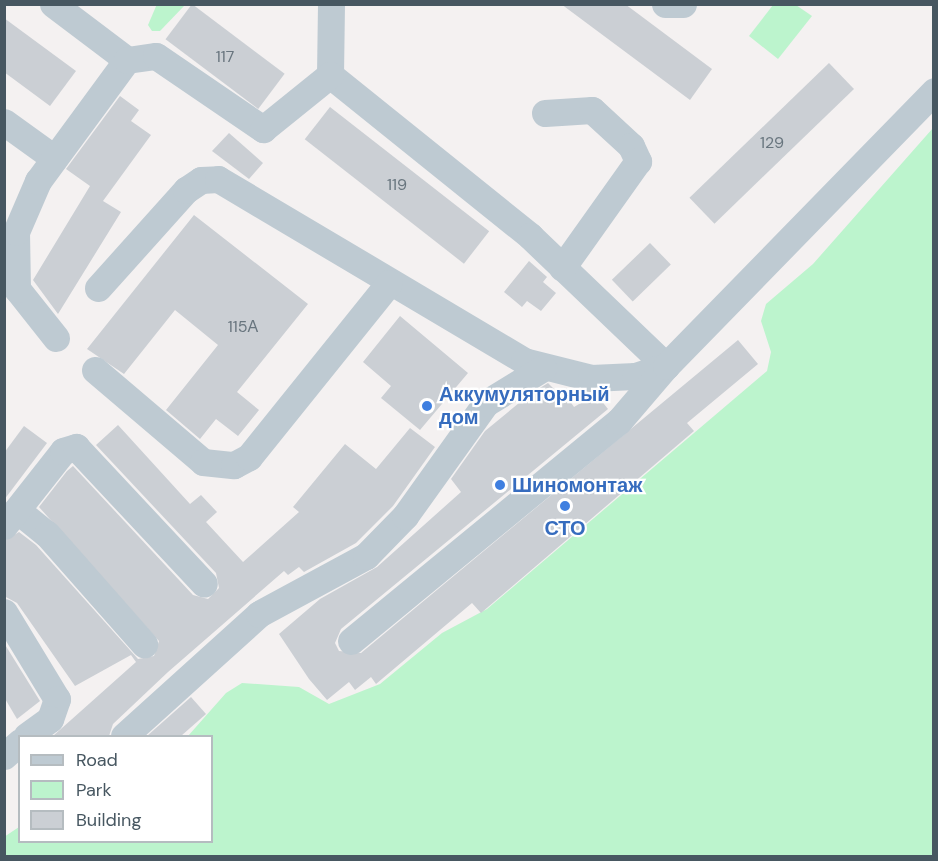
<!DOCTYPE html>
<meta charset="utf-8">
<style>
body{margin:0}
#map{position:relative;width:938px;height:861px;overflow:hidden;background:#f4f1f1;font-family:"DM Sans",sans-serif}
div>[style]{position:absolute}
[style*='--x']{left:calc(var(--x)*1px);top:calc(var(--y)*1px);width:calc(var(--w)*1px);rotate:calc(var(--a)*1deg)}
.green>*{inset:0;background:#bcf4cd}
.building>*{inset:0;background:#cbcfd4;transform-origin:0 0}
.minor>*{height:27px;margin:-13.5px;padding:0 13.5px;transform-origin:13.5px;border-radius:13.5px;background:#becad2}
.dots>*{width:16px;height:16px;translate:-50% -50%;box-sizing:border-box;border:3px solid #fff;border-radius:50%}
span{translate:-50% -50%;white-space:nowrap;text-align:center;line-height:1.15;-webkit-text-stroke:4.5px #fff;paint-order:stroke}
.number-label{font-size:16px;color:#68757e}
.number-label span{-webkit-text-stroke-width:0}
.shop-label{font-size:20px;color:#366cbe;font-weight:700}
.left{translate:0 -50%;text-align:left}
.frame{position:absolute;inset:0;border:6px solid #475761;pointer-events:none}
.legend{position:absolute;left:18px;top:735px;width:195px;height:108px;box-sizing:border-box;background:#fff;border:2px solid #b5bcc0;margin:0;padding:8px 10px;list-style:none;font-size:18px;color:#475761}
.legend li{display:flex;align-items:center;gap:12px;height:30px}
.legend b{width:30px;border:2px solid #b5bcc0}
</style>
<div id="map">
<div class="green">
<i style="clip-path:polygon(157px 4px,185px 4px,185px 5px,160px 31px,152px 31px,148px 25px)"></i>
<i style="clip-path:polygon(773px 5px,796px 5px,812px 16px,778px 59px,749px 36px)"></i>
<i style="clip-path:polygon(933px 128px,933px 856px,5px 856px,4px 837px,19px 827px,20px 842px,212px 842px,212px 736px,188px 736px,226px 693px,242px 683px,299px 687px,329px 704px,380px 684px,442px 633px,487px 609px,767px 371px,771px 352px,761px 321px,766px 304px,813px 264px)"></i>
</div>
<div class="building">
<i style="left:192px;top:4px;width:116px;height:44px;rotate:37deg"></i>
<i style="clip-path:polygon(561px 4px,625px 4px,712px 69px,690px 100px)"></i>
<i style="clip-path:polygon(4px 18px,76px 71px,50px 106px,4px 72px)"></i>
<i style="left:829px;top:63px;width:36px;height:194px;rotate:46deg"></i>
<i style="clip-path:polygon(120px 96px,139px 110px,131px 121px,151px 135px,103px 201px,121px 212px,58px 314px,33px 280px,90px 186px,66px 169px)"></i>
<i style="left:330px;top:107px;width:202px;height:41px;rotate:38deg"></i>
<i style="clip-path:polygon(229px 133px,263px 163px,249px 179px,212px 151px)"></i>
<i style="clip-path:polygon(194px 215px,308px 304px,237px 392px,259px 410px,238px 436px,216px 419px,200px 439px,166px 410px,218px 345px,175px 310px,124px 374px,87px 349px)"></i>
<i style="left:650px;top:243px;width:30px;height:53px;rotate:46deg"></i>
<i style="clip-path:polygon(529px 261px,547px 277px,543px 282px,556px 293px,541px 311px,527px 301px,522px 307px,504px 292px)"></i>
<i style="clip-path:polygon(400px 316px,468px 373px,420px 430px,381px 398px,391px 386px,363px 362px)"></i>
<i style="clip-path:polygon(738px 340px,758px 364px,687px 423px,694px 431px,481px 613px,472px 603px,376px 684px,371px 677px,355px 690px,349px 682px,327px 700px,309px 679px,279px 634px,320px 599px,377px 567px,461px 492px,451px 479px,485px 431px,530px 394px,548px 383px,557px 392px,561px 388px,574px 407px,596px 394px,608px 409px,341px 629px,335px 643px,339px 651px,361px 653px)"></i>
<i style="clip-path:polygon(118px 425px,190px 504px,201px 495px,217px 512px,206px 522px,243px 562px,299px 512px,293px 507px,345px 444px,376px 469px,410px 428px,435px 447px,393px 506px,356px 543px,304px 572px,299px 567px,288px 575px,284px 571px,168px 672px,113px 724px,109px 736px,53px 736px,136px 662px,131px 655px,75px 686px,17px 603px,4px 596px,4px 541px,19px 532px,36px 545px,138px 659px,154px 656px,159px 641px,39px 507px,67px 471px,73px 466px,193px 595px,208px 599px,219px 588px,216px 573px,96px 445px)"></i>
<i style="clip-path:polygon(24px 426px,47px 443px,4px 500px,4px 453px)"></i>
<i style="clip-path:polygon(4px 643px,40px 701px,17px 719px,4px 697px)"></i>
<i style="clip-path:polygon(191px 697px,206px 714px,181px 736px,147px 736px)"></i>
</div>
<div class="minor">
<i style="--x:53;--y:4;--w:93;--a:37.1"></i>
<i style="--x:331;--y:4;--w:71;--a:90.8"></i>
<i style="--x:330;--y:75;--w:257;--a:38.8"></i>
<i style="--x:530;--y:236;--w:188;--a:43.7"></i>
<i style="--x:665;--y:4;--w:18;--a:0"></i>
<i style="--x:545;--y:113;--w:47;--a:-3.7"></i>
<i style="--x:592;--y:110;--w:53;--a:42.7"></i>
<i style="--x:631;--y:146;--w:17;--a:65"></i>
<i style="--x:638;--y:161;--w:131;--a:125.4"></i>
<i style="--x:4;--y:122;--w:62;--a:35.8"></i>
<i style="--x:98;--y:288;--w:132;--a:-48.1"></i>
<i style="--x:186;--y:190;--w:18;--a:-34"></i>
<i style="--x:201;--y:180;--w:17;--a:-3"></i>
<i style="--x:218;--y:179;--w:356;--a:30.7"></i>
<i style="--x:524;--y:361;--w:69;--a:14.2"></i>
<i style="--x:591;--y:378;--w:44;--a:-2.6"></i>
<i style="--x:635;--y:376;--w:33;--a:-18"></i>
<i style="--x:56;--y:338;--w:63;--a:-128.5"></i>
<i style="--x:17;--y:289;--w:57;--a:-91"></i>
<i style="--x:16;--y:232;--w:56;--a:-66.7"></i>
<i style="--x:38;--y:181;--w:150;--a:-53.7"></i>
<i style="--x:127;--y:60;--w:29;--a:-8"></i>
<i style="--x:156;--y:56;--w:130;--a:34.3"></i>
<i style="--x:263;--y:129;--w:86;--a:-38.9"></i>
<i style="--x:95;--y:370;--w:142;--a:40.4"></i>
<i style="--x:203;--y:462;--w:31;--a:6"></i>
<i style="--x:234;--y:465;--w:17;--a:-28"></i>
<i style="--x:249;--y:457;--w:223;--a:-51.2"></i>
<i style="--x:17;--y:510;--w:38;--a:39"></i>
<i style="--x:47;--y:534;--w:147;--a:48.6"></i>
<i style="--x:4;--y:526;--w:95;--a:-51.8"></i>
<i style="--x:63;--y:451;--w:14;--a:-17"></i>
<i style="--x:76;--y:447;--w:187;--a:46.9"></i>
<i style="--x:4;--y:612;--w:102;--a:58.7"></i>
<i style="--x:57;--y:699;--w:21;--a:109"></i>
<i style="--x:50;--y:719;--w:29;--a:144"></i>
<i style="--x:351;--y:641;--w:347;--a:-39.4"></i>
<i style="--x:619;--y:421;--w:72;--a:-49.5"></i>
<i style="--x:666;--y:366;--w:384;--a:-45.7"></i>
<i style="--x:124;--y:736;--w:182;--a:-42.1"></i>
<i style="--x:259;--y:614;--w:122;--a:-28.5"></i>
<i style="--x:366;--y:556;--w:56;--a:-45.7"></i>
<i style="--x:405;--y:516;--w:139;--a:-54.4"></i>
<i style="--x:486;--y:403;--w:67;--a:-31.6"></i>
<i style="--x:4;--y:756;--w:21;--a:-41"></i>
</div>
<div class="dots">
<i style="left:427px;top:406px;background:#3f7fe0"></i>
<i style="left:500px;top:485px;background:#3f7fe0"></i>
<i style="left:565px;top:506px;background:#3f7fe0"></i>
</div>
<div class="number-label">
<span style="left:225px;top:57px">117</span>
<span style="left:772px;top:143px">129</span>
<span style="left:397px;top:185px">119</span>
<span style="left:243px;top:327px">115А</span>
</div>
<div class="shop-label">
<span class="left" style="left:439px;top:406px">Аккумуляторный<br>дом</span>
<span class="left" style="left:512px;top:485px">Шиномонтаж</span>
<span style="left:565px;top:528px">СТО</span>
</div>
<div class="frame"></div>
<ul class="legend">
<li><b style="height:8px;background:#becad2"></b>Road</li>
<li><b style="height:16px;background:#bcf4cd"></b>Park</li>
<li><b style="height:16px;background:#cbcfd4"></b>Building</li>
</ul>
</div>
